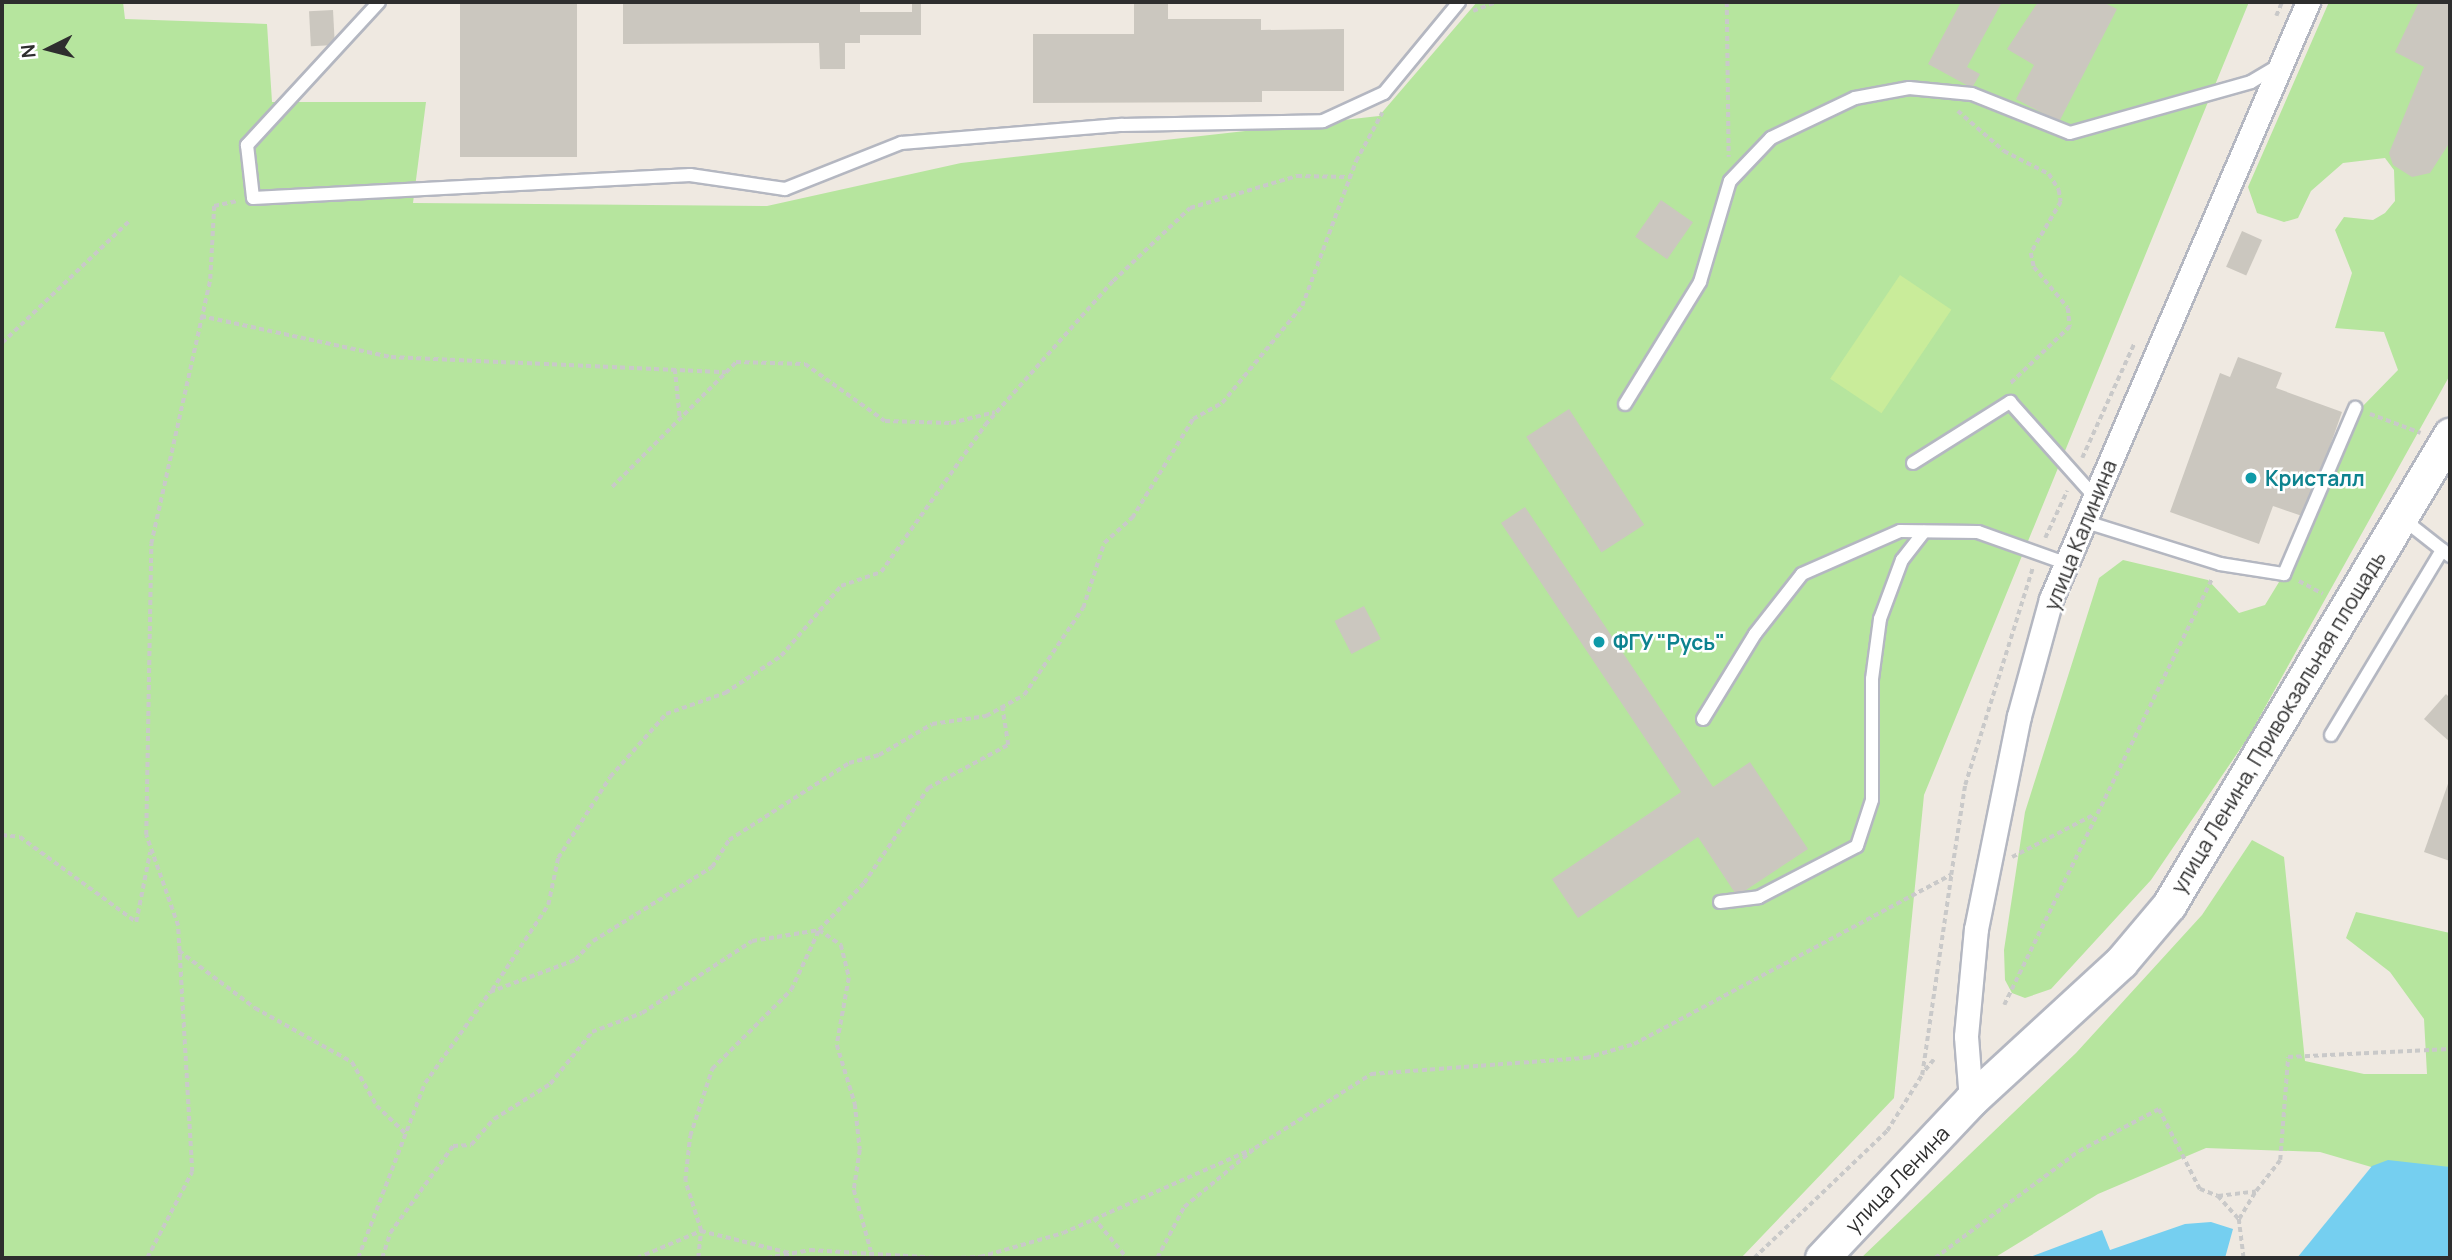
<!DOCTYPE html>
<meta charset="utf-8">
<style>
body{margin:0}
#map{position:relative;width:2452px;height:1260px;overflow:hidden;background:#efe9e1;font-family:Manrope,sans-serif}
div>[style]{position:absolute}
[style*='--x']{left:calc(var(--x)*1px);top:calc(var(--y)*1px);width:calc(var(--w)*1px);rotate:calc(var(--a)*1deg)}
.green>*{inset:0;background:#b6e59e}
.pitch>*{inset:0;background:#c9ec9a;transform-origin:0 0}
.water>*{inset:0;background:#75cff0}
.building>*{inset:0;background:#cbc7bf;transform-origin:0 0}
.path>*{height:3.5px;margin-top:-1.75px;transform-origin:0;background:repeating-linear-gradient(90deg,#c9c9c9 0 5px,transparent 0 8.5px)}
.roads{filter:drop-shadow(2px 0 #b4b7c1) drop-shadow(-2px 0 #b4b7c1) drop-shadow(0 2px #b4b7c1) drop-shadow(0 -2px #b4b7c1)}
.lane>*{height:12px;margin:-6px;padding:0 6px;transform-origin:6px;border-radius:6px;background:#fff}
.street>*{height:23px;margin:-11.5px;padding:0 11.5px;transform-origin:11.5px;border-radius:11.5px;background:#fff}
.secondary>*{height:33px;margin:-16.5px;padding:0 16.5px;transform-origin:16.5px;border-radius:16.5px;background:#fff}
.dots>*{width:19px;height:19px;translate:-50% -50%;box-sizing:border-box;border:4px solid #fff;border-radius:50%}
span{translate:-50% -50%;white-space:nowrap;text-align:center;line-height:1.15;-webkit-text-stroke:5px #fff;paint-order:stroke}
.culture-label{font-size:21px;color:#0d838f;font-weight:700}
.left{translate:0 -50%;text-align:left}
.street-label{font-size:21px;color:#2e2e2e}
.frame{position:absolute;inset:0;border:4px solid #2e2e2e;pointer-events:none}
.north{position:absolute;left:14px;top:14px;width:70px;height:70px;-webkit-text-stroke:5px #fff;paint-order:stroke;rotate:264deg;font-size:19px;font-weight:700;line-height:28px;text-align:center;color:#2e2e2e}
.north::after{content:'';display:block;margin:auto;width:24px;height:32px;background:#2e2e2e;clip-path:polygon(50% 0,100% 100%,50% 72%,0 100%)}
</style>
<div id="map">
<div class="green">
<i style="clip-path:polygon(2px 2px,123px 2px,125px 19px,267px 24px,272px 102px,426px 102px,413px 203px,767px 206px,961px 163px,1379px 116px,1477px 2px,2249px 2px,1924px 795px,1894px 1098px,1741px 1258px,2px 1258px)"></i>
<i style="clip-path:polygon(2329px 2px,2450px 2px,2450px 375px,2249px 736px,2151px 880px,2051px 989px,2025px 998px,2012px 993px,2005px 980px,2004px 950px,2025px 812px,2099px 578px,2123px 560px,2208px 580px,2239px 613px,2265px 605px,2313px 526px,2360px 409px,2398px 370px,2384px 332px,2335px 328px,2352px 273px,2335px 230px,2344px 217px,2373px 220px,2385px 213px,2395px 201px,2394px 170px,2385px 158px,2343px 163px,2311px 191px,2298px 218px,2284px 222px,2257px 213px,2248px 187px)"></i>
<i style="clip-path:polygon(2252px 840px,2284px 857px,2305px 1061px,2364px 1074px,2427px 1074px,2424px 1019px,2390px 972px,2346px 938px,2356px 912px,2450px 933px,2450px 1190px,2320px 1152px,2206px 1148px,2098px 1194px,1994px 1258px,1861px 1258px,2076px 1053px,2202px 915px)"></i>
</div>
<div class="pitch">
<i style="left:1900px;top:275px;width:62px;height:125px;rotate:34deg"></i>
</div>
<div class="water">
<i style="clip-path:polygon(2388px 1160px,2450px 1167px,2450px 1258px,2297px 1258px,2372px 1166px)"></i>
<i style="clip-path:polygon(2211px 1222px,2233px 1229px,2225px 1258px,2027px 1258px,2102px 1230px,2110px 1250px,2185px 1224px)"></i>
</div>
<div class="building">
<i style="left:460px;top:2px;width:117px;height:155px"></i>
<i style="clip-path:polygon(623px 2px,860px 2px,860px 12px,912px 12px,912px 2px,921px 2px,921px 35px,860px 35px,860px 43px,845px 43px,845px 69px,820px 69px,819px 43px,623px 44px)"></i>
<i style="clip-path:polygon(1134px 2px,1168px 2px,1168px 19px,1261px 19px,1261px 30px,1344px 29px,1344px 91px,1262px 91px,1262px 102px,1033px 103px,1033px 34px,1134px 34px)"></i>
<i style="clip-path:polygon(1961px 2px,2002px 2px,1967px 67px,1980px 74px,1972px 88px,1928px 64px)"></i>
<i style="clip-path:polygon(2038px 2px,2103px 2px,2117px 9px,2059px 122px,2016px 99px,2034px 65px,2007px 49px)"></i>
<i style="clip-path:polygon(2419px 2px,2450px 2px,2450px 142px,2430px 173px,2412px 177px,2393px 165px,2389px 153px,2424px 67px,2395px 52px)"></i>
<i style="left:333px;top:10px;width:35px;height:24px;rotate:87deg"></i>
<i style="left:1661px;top:200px;width:39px;height:45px;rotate:35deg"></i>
<i style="left:2242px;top:231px;width:22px;height:39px;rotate:24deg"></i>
<i style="clip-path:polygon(2238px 357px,2282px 373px,2276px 388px,2342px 412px,2305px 517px,2273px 506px,2259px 544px,2170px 512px,2220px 373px,2230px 377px)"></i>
<i style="left:1569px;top:409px;width:138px;height:51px;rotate:57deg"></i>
<i style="clip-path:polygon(1525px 507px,1713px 787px,1750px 762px,1808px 849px,1737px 896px,1698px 837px,1578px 918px,1552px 879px,1681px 792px,1501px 523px)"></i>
<i style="left:1364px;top:606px;width:37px;height:33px;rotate:63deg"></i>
<i style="clip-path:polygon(2446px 694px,2450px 698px,2450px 742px,2424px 719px)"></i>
<i style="clip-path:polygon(2450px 778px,2450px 861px,2424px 852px)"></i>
</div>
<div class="path">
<i style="--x:1727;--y:2;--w:155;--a:89.3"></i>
<i style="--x:1473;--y:11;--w:26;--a:-21"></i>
<i style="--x:2276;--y:16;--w:15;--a:-67"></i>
<i style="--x:1958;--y:111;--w:61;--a:41"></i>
<i style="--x:2004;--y:151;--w:51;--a:27.1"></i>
<i style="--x:2049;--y:174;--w:19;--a:58"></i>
<i style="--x:2059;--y:190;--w:12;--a:81"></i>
<i style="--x:2061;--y:202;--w:59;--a:120.5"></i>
<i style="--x:2031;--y:253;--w:14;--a:78"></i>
<i style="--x:2034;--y:267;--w:53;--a:50.3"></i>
<i style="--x:2068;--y:308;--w:19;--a:84"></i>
<i style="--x:2070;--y:327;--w:84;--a:136.4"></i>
<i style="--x:201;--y:316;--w:194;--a:12.2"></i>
<i style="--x:391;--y:357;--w:335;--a:2.6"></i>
<i style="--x:2;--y:343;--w:176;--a:-43.8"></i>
<i style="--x:675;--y:369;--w:49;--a:84.2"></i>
<i style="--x:2370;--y:414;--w:54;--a:20.4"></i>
<i style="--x:2082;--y:458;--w:125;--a:-65.5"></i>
<i style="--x:612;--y:487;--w:176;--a:-45.2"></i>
<i style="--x:736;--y:362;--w:69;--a:1.7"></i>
<i style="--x:805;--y:364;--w:98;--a:35.5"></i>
<i style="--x:885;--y:421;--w:66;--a:1.7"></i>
<i style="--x:951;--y:423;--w:45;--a:-14"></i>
<i style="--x:2045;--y:538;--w:52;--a:-64.9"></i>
<i style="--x:2299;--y:581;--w:27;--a:28"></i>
<i style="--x:2;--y:835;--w:18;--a:6"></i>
<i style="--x:20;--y:837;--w:144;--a:36.2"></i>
<i style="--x:136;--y:922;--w:71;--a:-78.7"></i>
<i style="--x:2012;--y:857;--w:93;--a:-27.4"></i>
<i style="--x:179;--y:951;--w:95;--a:36.9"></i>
<i style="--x:255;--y:1008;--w:111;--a:29.1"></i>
<i style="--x:352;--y:1062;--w:51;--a:60.4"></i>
<i style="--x:377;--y:1106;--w:39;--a:44"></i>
<i style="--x:492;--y:990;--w:102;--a:-56.6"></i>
<i style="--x:548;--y:905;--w:48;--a:-78"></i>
<i style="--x:558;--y:858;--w:96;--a:-57.3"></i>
<i style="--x:610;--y:777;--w:84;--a:-48.4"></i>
<i style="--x:666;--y:714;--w:63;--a:-19.6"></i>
<i style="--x:725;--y:693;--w:67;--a:-33.5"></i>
<i style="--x:781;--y:656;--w:92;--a:-49.4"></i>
<i style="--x:841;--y:586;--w:42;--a:-19.3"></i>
<i style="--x:881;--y:572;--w:180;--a:-54.7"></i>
<i style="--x:985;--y:425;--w:193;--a:-48.4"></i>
<i style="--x:1113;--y:281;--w:106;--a:-43.5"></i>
<i style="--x:1190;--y:208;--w:112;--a:-16.7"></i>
<i style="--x:1297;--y:176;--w:53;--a:1.1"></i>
<i style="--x:2004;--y:1005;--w:474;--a:-64"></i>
<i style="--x:1934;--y:1060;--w:19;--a:129"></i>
<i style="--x:1922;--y:1075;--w:202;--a:-81.7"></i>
<i style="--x:2218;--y:1196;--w:31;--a:48"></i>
<i style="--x:2239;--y:1219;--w:33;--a:-59"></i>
<i style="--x:1094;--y:1218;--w:52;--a:50.5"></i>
<i style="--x:2239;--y:1219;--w:39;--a:83"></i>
<i style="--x:147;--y:1258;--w:97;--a:-62.4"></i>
<i style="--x:192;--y:1172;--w:246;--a:-93.3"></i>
<i style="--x:178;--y:926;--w:96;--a:-109.4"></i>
<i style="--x:146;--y:835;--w:291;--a:-89"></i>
<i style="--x:151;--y:544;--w:271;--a:-77.4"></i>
<i style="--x:210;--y:279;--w:73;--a:-86.9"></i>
<i style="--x:214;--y:206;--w:25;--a:-12"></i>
<i style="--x:358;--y:1258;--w:187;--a:-69.1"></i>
<i style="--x:425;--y:1083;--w:112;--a:-54.5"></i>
<i style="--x:490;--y:992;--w:91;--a:-20.6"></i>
<i style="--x:575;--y:960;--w:26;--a:-47"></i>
<i style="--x:593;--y:941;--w:140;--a:-31.9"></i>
<i style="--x:712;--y:867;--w:32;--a:-58"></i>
<i style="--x:729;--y:840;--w:143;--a:-32.7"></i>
<i style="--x:849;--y:763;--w:31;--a:-15"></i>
<i style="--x:879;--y:755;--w:61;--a:-30.3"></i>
<i style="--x:932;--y:724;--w:55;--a:-8.4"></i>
<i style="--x:986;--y:716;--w:43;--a:-28.9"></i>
<i style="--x:1024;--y:695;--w:105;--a:-55.9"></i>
<i style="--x:1083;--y:608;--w:68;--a:-72.1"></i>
<i style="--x:1104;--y:543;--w:38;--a:-42"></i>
<i style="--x:1132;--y:518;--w:116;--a:-58.4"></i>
<i style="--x:1193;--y:419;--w:33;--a:-29"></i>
<i style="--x:1222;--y:403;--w:126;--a:-50.5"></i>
<i style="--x:1302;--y:306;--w:155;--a:-69.6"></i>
<i style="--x:1356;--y:161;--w:55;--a:-61.6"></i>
<i style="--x:382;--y:1258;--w:26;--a:-72"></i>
<i style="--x:390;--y:1233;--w:107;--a:-54.1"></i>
<i style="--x:453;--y:1146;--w:18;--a:-3"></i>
<i style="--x:471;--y:1145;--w:35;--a:-49"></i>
<i style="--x:494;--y:1119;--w:66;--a:-32"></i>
<i style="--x:550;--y:1084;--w:67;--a:-51.1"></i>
<i style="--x:592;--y:1032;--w:53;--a:-20.8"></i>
<i style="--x:642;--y:1013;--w:131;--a:-33.2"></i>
<i style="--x:752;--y:941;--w:68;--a:-9.3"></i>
<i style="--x:819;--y:930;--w:65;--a:-46.2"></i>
<i style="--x:864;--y:883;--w:115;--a:-56"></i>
<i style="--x:928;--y:788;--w:91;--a:-28.3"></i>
<i style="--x:1008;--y:745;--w:38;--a:-99"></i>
<i style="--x:637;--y:1258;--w:69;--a:-22.9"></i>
<i style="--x:701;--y:1231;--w:92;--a:13.9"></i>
<i style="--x:698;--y:1258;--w:27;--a:-84"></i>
<i style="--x:701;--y:1231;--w:52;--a:-107.7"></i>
<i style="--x:685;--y:1181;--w:45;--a:-83.7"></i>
<i style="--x:690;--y:1136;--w:71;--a:-71.8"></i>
<i style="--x:712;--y:1069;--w:112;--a:-45"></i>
<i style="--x:791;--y:990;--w:66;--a:-65"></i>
<i style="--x:819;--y:930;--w:27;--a:34"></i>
<i style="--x:841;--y:945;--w:34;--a:76"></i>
<i style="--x:849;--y:978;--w:68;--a:100.2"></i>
<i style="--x:837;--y:1045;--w:62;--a:73"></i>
<i style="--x:855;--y:1104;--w:46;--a:83.8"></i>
<i style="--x:860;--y:1150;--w:40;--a:98.5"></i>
<i style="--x:854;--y:1190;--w:63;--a:74.4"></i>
<i style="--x:767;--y:1258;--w:44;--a:-10.5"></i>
<i style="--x:810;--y:1250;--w:130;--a:3.5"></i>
<i style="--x:953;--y:1258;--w:27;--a:-2"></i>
<i style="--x:980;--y:1257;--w:86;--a:-16.1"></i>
<i style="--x:1063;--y:1233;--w:205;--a:-23.9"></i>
<i style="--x:1157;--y:1258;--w:58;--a:-62.1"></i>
<i style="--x:1184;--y:1207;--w:92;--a:-39.7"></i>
<i style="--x:1255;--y:1148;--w:138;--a:-32.5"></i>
<i style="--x:1371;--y:1074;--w:216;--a:-4.3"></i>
<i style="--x:1586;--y:1058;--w:50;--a:-16.3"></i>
<i style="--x:1634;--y:1044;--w:359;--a:-28.1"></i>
<i style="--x:1951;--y:875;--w:91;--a:-81.2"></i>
<i style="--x:1965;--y:785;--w:228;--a:-72.7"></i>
<i style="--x:1754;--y:1258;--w:184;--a:-43.7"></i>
<i style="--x:1887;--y:1131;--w:66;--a:-58"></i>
<i style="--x:1935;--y:1258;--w:179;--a:-36.6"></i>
<i style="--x:2079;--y:1151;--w:90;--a:-27.7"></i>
<i style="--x:2159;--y:1109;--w:90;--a:62.9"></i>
<i style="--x:2200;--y:1189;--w:19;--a:21"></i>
<i style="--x:2218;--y:1196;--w:38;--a:-7"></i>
<i style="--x:2256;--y:1191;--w:39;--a:-52"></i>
<i style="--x:2280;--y:1160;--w:103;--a:-85.6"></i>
<i style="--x:2288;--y:1057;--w:162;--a:-2.8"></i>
</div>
<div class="roads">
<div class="lane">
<i style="--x:379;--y:2;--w:195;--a:132.7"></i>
<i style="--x:247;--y:145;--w:53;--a:83.5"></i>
<i style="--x:253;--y:198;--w:438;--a:-3"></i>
<i style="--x:690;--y:175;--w:96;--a:8.4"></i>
<i style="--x:785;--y:189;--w:125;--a:-21.6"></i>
<i style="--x:901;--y:143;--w:222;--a:-4.7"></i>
<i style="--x:1122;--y:125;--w:201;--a:-1.1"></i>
<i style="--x:1323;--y:121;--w:67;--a:-24.7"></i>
<i style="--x:1384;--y:93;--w:118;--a:-50.5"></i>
<i style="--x:1625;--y:404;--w:143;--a:-58.4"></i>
<i style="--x:1700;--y:282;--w:105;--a:-73.5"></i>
<i style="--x:1730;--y:181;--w:59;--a:-46.4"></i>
<i style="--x:1771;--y:138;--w:93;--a:-25.5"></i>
<i style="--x:1855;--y:98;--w:55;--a:-10.5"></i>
<i style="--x:1909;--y:88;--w:63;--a:5.4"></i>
<i style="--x:1972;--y:94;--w:105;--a:21.7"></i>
<i style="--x:2070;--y:133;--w:188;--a:-15.7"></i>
<i style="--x:2251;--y:82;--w:31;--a:-31"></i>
<i style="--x:1913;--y:463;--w:115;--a:-32.2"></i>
<i style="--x:2010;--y:402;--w:126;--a:48.2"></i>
<i style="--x:2403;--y:519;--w:60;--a:38.2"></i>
<i style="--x:2083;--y:521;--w:144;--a:17.4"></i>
<i style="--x:2220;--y:564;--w:65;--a:8.9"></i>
<i style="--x:2284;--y:574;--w:181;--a:-66.8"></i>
<i style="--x:1703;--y:719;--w:100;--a:-58.5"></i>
<i style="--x:1755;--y:634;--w:76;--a:-51.9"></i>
<i style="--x:1802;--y:574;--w:107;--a:-23.7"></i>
<i style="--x:1900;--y:531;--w:78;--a:0.7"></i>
<i style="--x:1978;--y:532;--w:92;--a:19.6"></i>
<i style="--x:2331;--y:735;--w:216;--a:-59"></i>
<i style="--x:1720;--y:902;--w:39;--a:-7"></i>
<i style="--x:1759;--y:897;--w:110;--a:-27.5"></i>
<i style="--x:1857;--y:846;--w:48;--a:-71.9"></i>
<i style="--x:1872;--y:800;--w:121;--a:-90"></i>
<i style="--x:1872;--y:679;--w:61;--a:-82.4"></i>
<i style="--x:1880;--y:619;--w:63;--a:-69.6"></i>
<i style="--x:1902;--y:560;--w:36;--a:-52"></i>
</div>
<div class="street">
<i style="--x:1971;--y:1100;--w:64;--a:-94.5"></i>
<i style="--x:1966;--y:1036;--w:107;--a:-84.7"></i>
<i style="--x:1976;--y:929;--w:217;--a:-78.6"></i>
<i style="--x:2019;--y:716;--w:121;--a:-74.7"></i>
<i style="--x:2051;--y:599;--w:650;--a:-66.71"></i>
</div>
<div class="secondary">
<i style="--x:1822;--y:1258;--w:217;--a:-46.7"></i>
<i style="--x:1971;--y:1100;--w:204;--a:-42.6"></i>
<i style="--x:2121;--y:962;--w:75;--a:-49.9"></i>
<i style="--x:2169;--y:905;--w:548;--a:-59.13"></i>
</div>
</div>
<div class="dots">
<i style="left:2251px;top:478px;background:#0f9aa8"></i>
<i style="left:1599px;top:642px;background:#0f9aa8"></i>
</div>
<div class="culture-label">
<span class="left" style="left:2265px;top:478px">Кристалл</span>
<span class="left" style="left:1613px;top:642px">ФГУ "Русь"</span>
</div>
<div class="street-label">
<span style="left:2080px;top:535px;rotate:-68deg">улица Калинина</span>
<span style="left:2278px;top:722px;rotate:-59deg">улица Ленина, Привокзальная площадь</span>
<span style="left:1897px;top:1179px;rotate:-46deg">улица Ленина</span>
</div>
<div class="frame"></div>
<div class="north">N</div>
</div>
